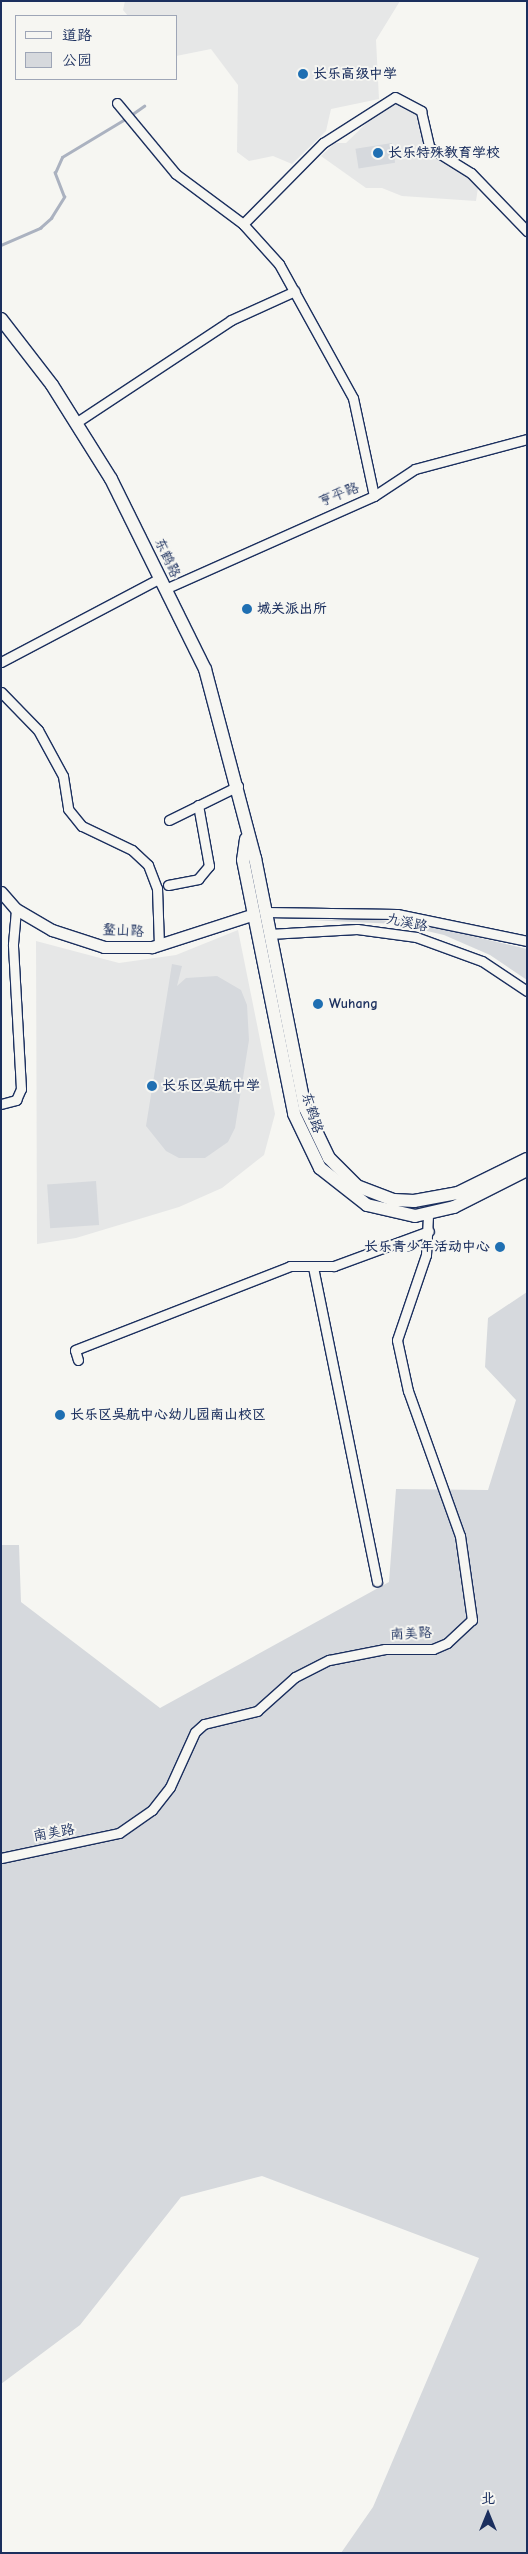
<!DOCTYPE html>
<meta charset="utf-8">
<style>
body{margin:0}
#map{position:relative;width:528px;height:2554px;overflow:hidden;background:#f6f6f2;font-family:"Comic Neue","LXGW WenKai TC",sans-serif}
div>[style]{position:absolute}
[style*='--x']{left:calc(var(--x)*1px);top:calc(var(--y)*1px);width:calc(var(--w)*1px);rotate:calc(var(--a)*1deg)}
.built>*{inset:0;background:#e6e7e7}
.green>*{inset:0;background:#d6d9dd;transform-origin:0 0}
.stream>*{height:2.5px;margin:-1.25px;padding:0 1.25px;transform-origin:1.25px;border-radius:1.25px;background:#abb2c0}
.roads{filter:drop-shadow(1px 0 #1b2f5e) drop-shadow(-1px 0 #1b2f5e) drop-shadow(0 1px #1b2f5e) drop-shadow(0 -1px #1b2f5e)}
.minor>*{height:9px;margin:-4.5px;padding:0 4.5px;transform-origin:4.5px;border-radius:4.5px;background:#f6f6f2}
.tertiary>*{height:11px;margin:-5.5px;padding:0 5.5px;transform-origin:5.5px;border-radius:5.5px;background:#f6f6f2}
.secondary>*{height:12px;margin:-6px;padding:0 6px;transform-origin:6px;border-radius:6px;background:#f6f6f2}
.dots>*{width:14px;height:14px;translate:-50% -50%;box-sizing:border-box;border:2px solid #f6f6f2;border-radius:50%}
span{translate:-50% -50%;white-space:nowrap;text-align:center;line-height:1.15;-webkit-text-stroke:4px #f6f6f2;paint-order:stroke}
.poi-label{font-size:14px;color:#1b2f5e;font-weight:700}
.left{translate:0 -50%;text-align:left}
.right{translate:-100% -50%;text-align:right}
.street-label{font-size:14px;color:#1b2f5e}
.frame{position:absolute;inset:0;border:2px solid #1b2f5e;pointer-events:none}
.legend{position:absolute;left:15px;top:15px;width:162px;height:65px;box-sizing:border-box;background:#f6f6f2;border:1px solid #9ea6b7;margin:0;padding:6px 9px;list-style:none;font-size:15px;color:#1b2f5e}
.legend li{display:flex;align-items:center;gap:10px;height:25px}
.legend b{width:25px;border:1px solid #9ea6b7}
.north{position:absolute;left:463px;top:2489px;width:50px;height:50px;-webkit-text-stroke:4px #f6f6f2;paint-order:stroke;rotate:0deg;font-size:14px;font-weight:700;line-height:20px;text-align:center;color:#1b2f5e}
.north::after{content:'';display:block;margin:auto;width:18px;height:22px;background:#1b2f5e;clip-path:polygon(50% 0,100% 100%,50% 72%,0 100%)}
</style>
<div id="map">
<div class="built">
<i style="clip-path:polygon(125px 1px,400px 1px,376px 40px,379px 99px,331px 109px,326px 131px,292px 164px,273px 156px,249px 161px,237px 152px,238px 85px,211px 49px,176px 56px,176px 16px,128px 16px,123px 10px)"></i>
<i style="clip-path:polygon(400px 104px,415px 111px,422px 123px,427px 151px,460px 168px,472px 180px,478px 188px,476px 201px,402px 196px,382px 188px,366px 188px,321px 156px,335px 143px,346px 143px,382px 108px)"></i>
<i style="clip-path:polygon(238px 930px,275px 1114px,264px 1155px,222px 1188px,179px 1207px,76px 1238px,37px 1244px,36px 941px,119px 963px,176px 955px)"></i>
</div>
<div class="green">
<i style="left:392px;top:143px;width:20px;height:37px;rotate:81deg"></i>
<i style="clip-path:polygon(371px 919px,420px 924px,527px 949px,527px 980px,490px 955px,444px 935px,397px 924px,308px 920px)"></i>
<i style="clip-path:polygon(172px 964px,182px 966px,177px 986px,186px 978px,217px 976px,241px 990px,247px 1005px,249px 1040px,235px 1128px,228px 1142px,205px 1158px,179px 1158px,166px 1151px,146px 1126px)"></i>
<i style="left:96px;top:1181px;width:44px;height:49px;rotate:86deg"></i>
<i style="clip-path:polygon(527px 1292px,527px 2553px,341px 2553px,373px 2507px,479px 2258px,262px 2176px,181px 2197px,80px 2325px,1px 2384px,1px 1545px,19px 1545px,21px 1602px,160px 1708px,389px 1582px,396px 1489px,488px 1490px,516px 1400px,485px 1367px,488px 1318px)"></i>
</div>
<div class="stream">
<i style="--x:131;--y:115;--w:16;--a:-35"></i>
<i style="--x:1;--y:245;--w:43;--a:-23.6"></i>
<i style="--x:40;--y:228;--w:15;--a:-42"></i>
<i style="--x:51;--y:218;--w:25;--a:-58"></i>
<i style="--x:64;--y:197;--w:26;--a:-111"></i>
<i style="--x:55;--y:173;--w:17;--a:-66"></i>
<i style="--x:62;--y:157;--w:76;--a:-31"></i>
</div>
<div class="roads">
<div class="minor">
<i style="--x:117;--y:103;--w:92;--a:50.3"></i>
<i style="--x:176;--y:174;--w:84;--a:36.7"></i>
<i style="--x:243;--y:224;--w:54;--a:48"></i>
<i style="--x:279;--y:264;--w:153;--a:61.1"></i>
<i style="--x:353;--y:398;--w:100;--a:77.9"></i>
<i style="--x:243;--y:224;--w:114;--a:-45.4"></i>
<i style="--x:323;--y:143;--w:85;--a:-32.6"></i>
<i style="--x:395;--y:97;--w:30;--a:28"></i>
<i style="--x:421;--y:111;--w:37;--a:77"></i>
<i style="--x:429;--y:147;--w:49;--a:31.8"></i>
<i style="--x:471;--y:173;--w:81;--a:46"></i>
<i style="--x:77;--y:422;--w:185;--a:-33.5"></i>
<i style="--x:231;--y:320;--w:70;--a:-24.4"></i>
<i style="--x:165;--y:589;--w:229;--a:-24"></i>
<i style="--x:374;--y:496;--w:49;--a:-33.4"></i>
<i style="--x:415;--y:469;--w:116;--a:-15"></i>
<i style="--x:1;--y:662;--w:180;--a:-27.8"></i>
<i style="--x:1;--y:692;--w:53;--a:45.8"></i>
<i style="--x:38;--y:730;--w:52;--a:61.5"></i>
<i style="--x:63;--y:776;--w:33;--a:81"></i>
<i style="--x:68;--y:809;--w:22;--a:51"></i>
<i style="--x:82;--y:826;--w:55;--a:25.6"></i>
<i style="--x:132;--y:850;--w:22;--a:43"></i>
<i style="--x:148;--y:865;--w:25;--a:69"></i>
<i style="--x:157;--y:888;--w:57;--a:88"></i>
<i style="--x:169;--y:820;--w:77;--a:-26.2"></i>
<i style="--x:168;--y:885;--w:31;--a:-11"></i>
<i style="--x:198;--y:879;--w:17;--a:-50"></i>
<i style="--x:209;--y:866;--w:62;--a:-100.2"></i>
<i style="--x:265;--y:912;--w:132;--a:0.9"></i>
<i style="--x:397;--y:914;--w:133;--a:11.7"></i>
<i style="--x:269;--y:934;--w:88;--a:-3.3"></i>
<i style="--x:357;--y:929;--w:60;--a:7.7"></i>
<i style="--x:416;--y:937;--w:70;--a:20"></i>
<i style="--x:482;--y:961;--w:54;--a:33.7"></i>
<i style="--x:1;--y:1104;--w:16;--a:-15"></i>
<i style="--x:16;--y:1100;--w:12;--a:-66"></i>
<i style="--x:21;--y:1089;--w:145;--a:-93.2"></i>
<i style="--x:13;--y:944;--w:35;--a:-85"></i>
<i style="--x:313;--y:1267;--w:321;--a:78.5"></i>
<i style="--x:78;--y:1360;--w:10;--a:-107"></i>
<i style="--x:75;--y:1350;--w:231;--a:-21.3"></i>
<i style="--x:290;--y:1266;--w:44;--a:0"></i>
<i style="--x:334;--y:1266;--w:101;--a:-20.2"></i>
<i style="--x:1;--y:1858;--w:121;--a:-12"></i>
<i style="--x:119;--y:1833;--w:40;--a:-34.9"></i>
<i style="--x:152;--y:1810;--w:29;--a:-52"></i>
<i style="--x:170;--y:1787;--w:60;--a:-65.6"></i>
<i style="--x:195;--y:1732;--w:12;--a:-42"></i>
<i style="--x:204;--y:1724;--w:55;--a:-13.8"></i>
<i style="--x:257;--y:1711;--w:51;--a:-41.8"></i>
<i style="--x:295;--y:1677;--w:38;--a:-27"></i>
<i style="--x:329;--y:1660;--w:57;--a:-11.1"></i>
<i style="--x:385;--y:1649;--w:48;--a:0"></i>
<i style="--x:433;--y:1649;--w:15;--a:-23"></i>
<i style="--x:447;--y:1643;--w:34;--a:-43"></i>
<i style="--x:472;--y:1620;--w:85;--a:-98.1"></i>
<i style="--x:460;--y:1536;--w:154;--a:-109.7"></i>
<i style="--x:408;--y:1391;--w:52;--a:-102.2"></i>
<i style="--x:397;--y:1340;--w:90;--a:-71.2"></i>
<i style="--x:426;--y:1255;--w:40;--a:-87.1"></i>
</div>
<div class="tertiary">
<i style="--x:1;--y:892;--w:23;--a:49"></i>
<i style="--x:16;--y:909;--w:42;--a:30.3"></i>
<i style="--x:52;--y:930;--w:55;--a:18.1"></i>
<i style="--x:104;--y:947;--w:48;--a:0"></i>
<i style="--x:152;--y:947;--w:107;--a:-17.9"></i>
</div>
<div class="secondary">
<i style="--x:1;--y:319;--w:83;--a:52.3"></i>
<i style="--x:52;--y:385;--w:111;--a:57.9"></i>
<i style="--x:111;--y:479;--w:212;--a:63.7"></i>
<i style="--x:205;--y:669;--w:196;--a:75.2"></i>
<i style="--x:255;--y:858;--w:255;--a:78.7"></i>
<i style="--x:305;--y:1108;--w:55;--a:64.4"></i>
<i style="--x:329;--y:1158;--w:40;--a:45"></i>
<i style="--x:357;--y:1186;--w:40;--a:21"></i>
<i style="--x:394;--y:1200;--w:20;--a:3"></i>
<i style="--x:414;--y:1201;--w:45;--a:-10.3"></i>
<i style="--x:458;--y:1193;--w:77;--a:-26.2"></i>
<i style="--x:246;--y:839;--w:21;--a:98"></i>
<i style="--x:243;--y:860;--w:259;--a:78.6"></i>
<i style="--x:294;--y:1114;--w:60;--a:64.3"></i>
<i style="--x:320;--y:1168;--w:60;--a:38.2"></i>
<i style="--x:367;--y:1205;--w:49;--a:12.9"></i>
<i style="--x:415;--y:1216;--w:40;--a:-13"></i>
<i style="--x:454;--y:1207;--w:82;--a:-26.9"></i>
</div>
</div>
<div class="dots">
<i style="left:303px;top:74px;background:#1f6fb2"></i>
<i style="left:378px;top:153px;background:#1f6fb2"></i>
<i style="left:247px;top:609px;background:#1f6fb2"></i>
<i style="left:318px;top:1004px;background:#1f6fb2"></i>
<i style="left:152px;top:1086px;background:#1f6fb2"></i>
<i style="left:500px;top:1247px;background:#1f6fb2"></i>
<i style="left:60px;top:1415px;background:#1f6fb2"></i>
</div>
<div class="poi-label">
<span class="left" style="left:313px;top:74px">长乐高级中学</span>
<span class="left" style="left:388px;top:153px">长乐特殊教育学校</span>
<span class="left" style="left:257px;top:609px">城关派出所</span>
<span class="left" style="left:329px;top:1004px">Wuhang</span>
<span class="left" style="left:162px;top:1086px">长乐区吴航中学</span>
<span class="right" style="left:490px;top:1247px">长乐青少年活动中心</span>
<span class="left" style="left:70px;top:1415px">长乐区吴航中心幼儿园南山校区</span>
</div>
<div class="street-label">
<span style="left:339px;top:495px;rotate:-22deg">亨平路</span>
<span style="left:167px;top:558px;rotate:65deg">东鹤路</span>
<span style="left:407px;top:923px;rotate:11deg">九溪路</span>
<span style="left:123px;top:931px;rotate:3deg">鳌山路</span>
<span style="left:312px;top:1113px;rotate:73deg">东鹤路</span>
<span style="left:411px;top:1634px;rotate:-3deg">南美路</span>
<span style="left:54px;top:1833px;rotate:-10deg">南美路</span>
</div>
<div class="frame"></div>
<ul class="legend">
<li><b style="height:6px;background:#f6f6f2"></b>道路</li>
<li><b style="height:14px;background:#d6d9dd"></b>公园</li>
</ul>
<div class="north">北</div>
</div>
